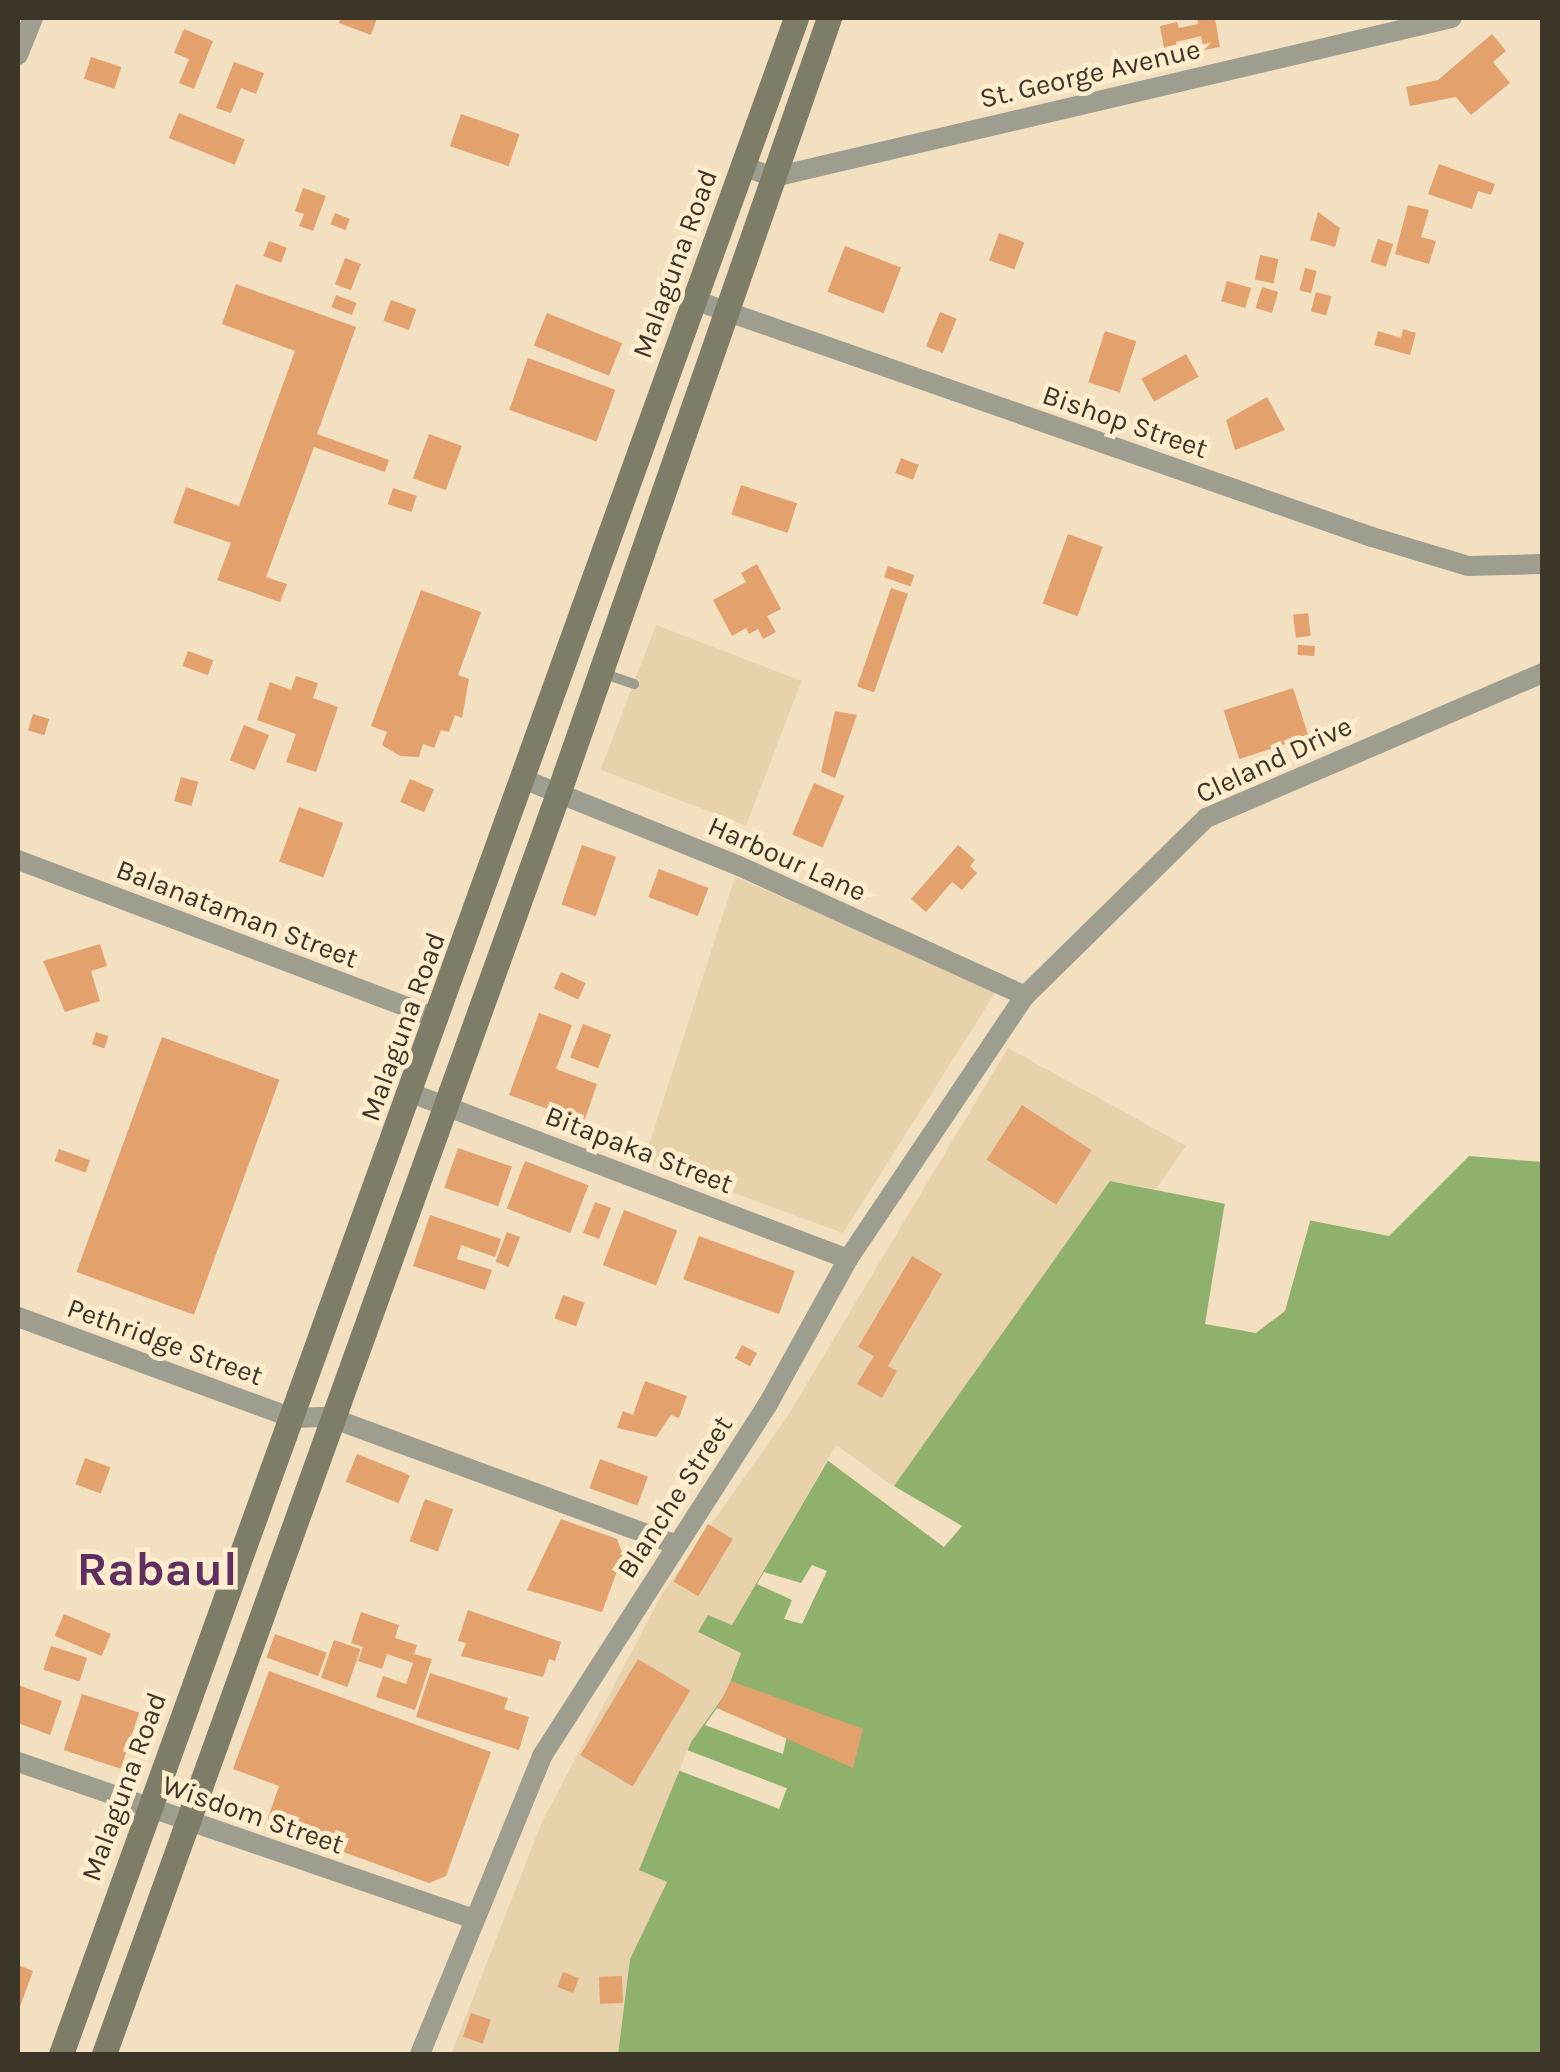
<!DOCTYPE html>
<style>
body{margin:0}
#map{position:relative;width:1560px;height:2072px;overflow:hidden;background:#f2e0c0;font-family:Karla,sans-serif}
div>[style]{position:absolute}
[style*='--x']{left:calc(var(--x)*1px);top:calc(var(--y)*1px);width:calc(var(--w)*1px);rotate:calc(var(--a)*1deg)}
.built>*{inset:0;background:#e8d2ac;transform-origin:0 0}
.water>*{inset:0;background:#90b16b}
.pier>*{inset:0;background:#f2e0c0;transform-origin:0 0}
.building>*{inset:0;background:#e2a16d;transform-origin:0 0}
.lane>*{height:10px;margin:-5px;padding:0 5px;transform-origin:5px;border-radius:5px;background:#9e9e90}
.street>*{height:20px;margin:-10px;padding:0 10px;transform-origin:10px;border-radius:10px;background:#9e9e90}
.secondary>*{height:25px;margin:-12.5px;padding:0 12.5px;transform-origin:12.5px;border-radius:12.5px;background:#7e7d68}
span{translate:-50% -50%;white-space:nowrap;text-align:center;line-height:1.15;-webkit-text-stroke:9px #ffedcd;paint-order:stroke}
.street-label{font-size:28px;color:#3c3629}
.town-label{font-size:48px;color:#5f2f62;font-weight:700}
.frame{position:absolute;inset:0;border:20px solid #3c3629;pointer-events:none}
</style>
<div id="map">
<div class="built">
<i style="left:656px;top:625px;width:156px;height:155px;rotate:21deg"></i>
<i style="clip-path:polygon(735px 877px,997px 990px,843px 1233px,644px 1160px)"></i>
<i style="clip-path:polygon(1008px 1048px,1186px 1146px,1156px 1189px,1110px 1181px,894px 1486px,836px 1445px,732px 1626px,709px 1615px,699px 1633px,741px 1653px,726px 1693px,691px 1742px,640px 1870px,667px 1882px,630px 1959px,618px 2054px,451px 2054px,542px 1822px,662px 1594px,787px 1417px)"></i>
</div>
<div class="water">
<i style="clip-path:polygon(1469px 1156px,1542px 1162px,1542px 2054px,618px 2054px,630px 1959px,667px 1882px,639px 1870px,691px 1742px,726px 1693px,741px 1653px,698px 1632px,708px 1615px,732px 1625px,837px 1445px,894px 1486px,1110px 1181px,1389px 1236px)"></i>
</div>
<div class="pier">
<i style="clip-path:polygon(1225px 1202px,1311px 1218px,1285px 1311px,1256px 1333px,1205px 1324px)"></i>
<i style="clip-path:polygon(837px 1445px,894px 1486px,962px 1526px,944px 1547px,827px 1460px)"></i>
<i style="clip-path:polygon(812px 1565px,827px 1571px,802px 1624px,784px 1619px,792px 1600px,757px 1584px,764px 1572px,801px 1583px)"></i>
<i style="clip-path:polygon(717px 1708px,787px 1736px,783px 1754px,705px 1725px)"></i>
<i style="left:687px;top:1750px;width:107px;height:22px;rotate:21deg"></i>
</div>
<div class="building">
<i style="clip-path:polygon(341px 18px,377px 18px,371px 35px,339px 23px)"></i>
<i style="clip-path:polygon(1197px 18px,1215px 18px,1220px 47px,1204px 50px,1201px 36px,1176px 42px,1179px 56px,1166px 59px,1160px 26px,1177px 22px,1179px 28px,1198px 24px)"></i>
<i style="clip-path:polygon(184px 29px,213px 41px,194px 89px,179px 83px,189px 59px,174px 53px)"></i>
<i style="clip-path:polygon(1492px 34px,1506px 51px,1493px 62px,1510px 83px,1471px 115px,1456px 97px,1410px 106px,1406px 87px,1438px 80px)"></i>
<i style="left:91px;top:57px;width:32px;height:23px;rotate:18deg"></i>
<i style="clip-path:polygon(234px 62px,264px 73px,256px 94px,241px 88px,231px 113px,216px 108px)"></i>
<i style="left:179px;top:113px;width:71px;height:27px;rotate:22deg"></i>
<i style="left:461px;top:114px;width:62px;height:34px;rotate:19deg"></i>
<i style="clip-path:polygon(1439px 164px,1495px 184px,1491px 195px,1478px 191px,1472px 209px,1428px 194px)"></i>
<i style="clip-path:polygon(303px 188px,326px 196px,313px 231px,299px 226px,304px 214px,295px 211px)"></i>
<i style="clip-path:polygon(1408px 205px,1429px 210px,1421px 237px,1436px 241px,1429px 264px,1395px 254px)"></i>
<i style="clip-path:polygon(1318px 212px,1340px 228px,1335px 247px,1310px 240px)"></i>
<i style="left:335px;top:213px;width:16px;height:12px;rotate:22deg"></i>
<i style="left:999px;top:233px;width:27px;height:29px;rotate:20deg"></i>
<i style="left:1378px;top:239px;width:16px;height:24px;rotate:18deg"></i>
<i style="left:269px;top:241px;width:19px;height:16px;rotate:21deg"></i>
<i style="left:845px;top:246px;width:60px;height:49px;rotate:21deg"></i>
<i style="left:1260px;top:255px;width:19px;height:25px;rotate:12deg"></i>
<i style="left:345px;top:258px;width:17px;height:28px;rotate:21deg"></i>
<i style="left:1305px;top:268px;width:12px;height:23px;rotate:14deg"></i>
<i style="left:1227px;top:281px;width:25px;height:21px;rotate:16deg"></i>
<i style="clip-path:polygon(236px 284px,356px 327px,317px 434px,389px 460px,385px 472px,314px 447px,266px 577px,287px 584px,280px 602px,217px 580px,231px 543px,173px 523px,186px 487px,239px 506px,295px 351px,222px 324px)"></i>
<i style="left:1262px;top:287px;width:17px;height:22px;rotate:17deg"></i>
<i style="left:1316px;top:292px;width:16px;height:20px;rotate:15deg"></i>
<i style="left:336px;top:295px;width:22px;height:13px;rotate:21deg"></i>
<i style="left:391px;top:300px;width:27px;height:22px;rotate:20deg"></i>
<i style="left:940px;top:312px;width:18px;height:37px;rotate:22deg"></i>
<i style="left:547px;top:313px;width:81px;height:35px;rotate:22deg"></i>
<i style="clip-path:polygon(1403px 329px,1416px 333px,1410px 355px,1374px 345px,1378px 331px,1401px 338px)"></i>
<i style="left:1105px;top:331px;width:33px;height:54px;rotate:18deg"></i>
<i style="left:1186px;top:354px;width:26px;height:51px;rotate:61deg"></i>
<i style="left:528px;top:358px;width:93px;height:55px;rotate:20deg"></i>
<i style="clip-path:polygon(1267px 397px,1285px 430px,1235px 450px,1226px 420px)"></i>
<i style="left:429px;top:434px;width:35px;height:47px;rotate:20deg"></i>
<i style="left:901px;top:458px;width:19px;height:16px;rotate:21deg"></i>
<i style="left:741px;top:485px;width:59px;height:31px;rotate:18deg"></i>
<i style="left:393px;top:488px;width:25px;height:17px;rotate:18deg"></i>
<i style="left:1068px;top:534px;width:37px;height:74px;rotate:20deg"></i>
<i style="clip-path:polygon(757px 564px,781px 609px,767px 616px,776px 632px,763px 639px,758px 629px,749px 634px,746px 628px,732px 636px,713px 600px,746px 582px,741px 573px)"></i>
<i style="left:888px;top:566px;width:28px;height:12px;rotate:19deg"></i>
<i style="left:891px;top:588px;width:18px;height:104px;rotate:19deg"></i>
<i style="clip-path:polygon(421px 590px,481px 612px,458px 675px,469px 679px,462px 718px,455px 715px,449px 732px,441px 730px,434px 748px,423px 744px,419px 757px,400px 756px,382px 745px,387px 732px,371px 726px)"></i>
<i style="left:1308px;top:613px;width:23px;height:15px;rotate:83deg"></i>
<i style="left:1298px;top:645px;width:17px;height:10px;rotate:3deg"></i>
<i style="left:188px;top:651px;width:27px;height:16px;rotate:20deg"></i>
<i style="clip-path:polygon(296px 676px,318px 683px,313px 698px,338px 707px,316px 772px,286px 762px,296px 734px,257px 720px,270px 682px,291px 690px)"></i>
<i style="left:1293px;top:688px;width:51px;height:73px;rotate:72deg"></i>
<i style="clip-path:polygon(835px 711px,857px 715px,835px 778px,821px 772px)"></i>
<i style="left:33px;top:714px;width:17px;height:17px;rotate:17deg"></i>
<i style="left:244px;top:725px;width:27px;height:38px;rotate:22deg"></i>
<i style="left:181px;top:777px;width:18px;height:25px;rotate:16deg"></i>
<i style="left:410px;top:779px;width:26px;height:25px;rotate:23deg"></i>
<i style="left:814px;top:783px;width:33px;height:56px;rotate:23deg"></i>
<i style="left:299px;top:807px;width:47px;height:58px;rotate:20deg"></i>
<i style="left:582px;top:845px;width:36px;height:63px;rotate:19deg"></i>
<i style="clip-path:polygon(958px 845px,975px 860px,970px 866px,977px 873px,962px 890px,952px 882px,926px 912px,911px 899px)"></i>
<i style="left:659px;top:869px;width:53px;height:30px;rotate:21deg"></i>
<i style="clip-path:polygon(100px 944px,107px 966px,91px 971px,100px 1001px,65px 1012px,43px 961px)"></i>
<i style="left:561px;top:972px;width:27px;height:18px;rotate:24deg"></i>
<i style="clip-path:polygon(539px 1013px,572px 1025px,556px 1069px,597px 1084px,584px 1122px,509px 1095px)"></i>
<i style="left:583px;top:1024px;width:30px;height:36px;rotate:21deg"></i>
<i style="left:96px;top:1032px;width:13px;height:13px;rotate:18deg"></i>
<i style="left:162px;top:1037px;width:125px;height:250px;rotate:20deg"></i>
<i style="left:1022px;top:1105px;width:83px;height:65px;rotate:33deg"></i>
<i style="left:458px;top:1148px;width:57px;height:42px;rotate:19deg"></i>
<i style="left:59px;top:1149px;width:33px;height:13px;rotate:20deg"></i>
<i style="left:525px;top:1161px;width:68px;height:51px;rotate:21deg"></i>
<i style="left:595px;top:1202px;width:17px;height:33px;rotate:21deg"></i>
<i style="left:624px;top:1210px;width:57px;height:59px;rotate:21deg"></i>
<i style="clip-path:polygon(430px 1215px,501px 1239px,495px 1257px,461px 1245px,457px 1259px,492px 1270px,485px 1290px,413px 1266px)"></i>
<i style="left:507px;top:1232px;width:14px;height:32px;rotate:21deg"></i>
<i style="left:699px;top:1236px;width:102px;height:46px;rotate:20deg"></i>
<i style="clip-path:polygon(912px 1256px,942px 1274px,888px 1366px,897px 1371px,882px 1398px,857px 1384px,874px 1356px,858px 1347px)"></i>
<i style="left:563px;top:1295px;width:23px;height:25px;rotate:20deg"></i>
<i style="left:742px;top:1345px;width:17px;height:15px;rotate:28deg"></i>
<i style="clip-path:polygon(645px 1381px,687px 1396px,679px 1418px,671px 1415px,656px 1437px,617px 1428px,623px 1411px,633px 1415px)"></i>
<i style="left:357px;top:1454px;width:57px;height:30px;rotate:22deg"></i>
<i style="left:85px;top:1458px;width:27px;height:28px;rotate:20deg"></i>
<i style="left:600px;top:1459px;width:51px;height:31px;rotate:20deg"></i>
<i style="left:425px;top:1499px;width:30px;height:45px;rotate:20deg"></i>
<i style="clip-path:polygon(561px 1519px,617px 1539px,623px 1555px,602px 1612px,527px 1590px)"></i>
<i style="left:708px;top:1524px;width:29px;height:67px;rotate:31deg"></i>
<i style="clip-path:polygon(468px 1610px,561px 1642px,555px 1661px,549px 1659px,543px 1677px,461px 1656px,466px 1643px,458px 1641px)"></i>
<i style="clip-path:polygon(361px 1612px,399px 1625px,395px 1638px,417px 1645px,414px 1654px,432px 1659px,415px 1710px,376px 1697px,383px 1676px,406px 1684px,413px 1663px,387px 1654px,382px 1669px,358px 1661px,363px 1647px,351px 1643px)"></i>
<i style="left:64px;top:1614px;width:51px;height:24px;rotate:23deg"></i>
<i style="left:275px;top:1634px;width:55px;height:25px;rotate:20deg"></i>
<i style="left:334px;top:1640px;width:28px;height:40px;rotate:19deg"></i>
<i style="left:51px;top:1646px;width:38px;height:25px;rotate:18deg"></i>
<i style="left:638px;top:1659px;width:61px;height:112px;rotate:31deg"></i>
<i style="clip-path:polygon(269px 1671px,491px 1752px,446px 1876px,429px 1883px,266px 1824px,279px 1786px,233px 1769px)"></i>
<i style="clip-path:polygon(430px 1673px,508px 1698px,504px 1709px,529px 1717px,519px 1750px,416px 1717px)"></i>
<i style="clip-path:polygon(731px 1681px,863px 1729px,853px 1768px,717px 1708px)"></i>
<i style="clip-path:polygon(18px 1685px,62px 1701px,50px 1735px,18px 1723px)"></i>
<i style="left:82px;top:1694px;width:60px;height:59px;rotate:18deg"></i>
<i style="clip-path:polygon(18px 1965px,33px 1971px,18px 2012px)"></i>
<i style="left:563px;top:1972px;width:17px;height:16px;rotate:21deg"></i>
<i style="left:622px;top:1976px;width:27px;height:23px;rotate:88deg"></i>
<i style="left:471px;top:2013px;width:21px;height:25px;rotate:19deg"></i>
</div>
<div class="lane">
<i style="--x:602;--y:673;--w:34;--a:19"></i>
</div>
<div class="street">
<i style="--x:18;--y:55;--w:40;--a:-68"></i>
<i style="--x:742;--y:166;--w:34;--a:19"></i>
<i style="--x:774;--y:177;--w:696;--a:-13.2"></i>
<i style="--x:694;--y:300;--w:718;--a:19.27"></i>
<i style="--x:1372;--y:537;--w:100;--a:16.8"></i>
<i style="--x:1468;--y:566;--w:74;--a:-1.5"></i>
<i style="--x:523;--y:779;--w:233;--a:21.9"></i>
<i style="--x:739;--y:866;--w:314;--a:24.4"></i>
<i style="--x:18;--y:860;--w:449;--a:20.7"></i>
<i style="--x:411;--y:1093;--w:467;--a:20.8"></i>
<i style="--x:18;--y:1317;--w:293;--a:20.2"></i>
<i style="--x:293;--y:1418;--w:36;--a:-2"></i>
<i style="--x:329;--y:1417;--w:370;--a:20.2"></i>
<i style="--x:18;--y:1762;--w:479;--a:19"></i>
<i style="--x:420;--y:2054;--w:322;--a:-67.7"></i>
<i style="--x:542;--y:1756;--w:418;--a:-57.3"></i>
<i style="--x:768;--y:1404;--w:166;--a:-61.1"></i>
<i style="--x:848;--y:1259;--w:317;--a:-56.1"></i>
<i style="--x:1025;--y:996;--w:254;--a:-44.5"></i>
<i style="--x:1206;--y:818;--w:366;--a:-23.3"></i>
</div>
<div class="secondary">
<i style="--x:61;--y:2054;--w:2165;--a:-70.15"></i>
<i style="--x:104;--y:2054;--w:1339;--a:-70.19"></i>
<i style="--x:558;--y:794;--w:822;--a:-70.75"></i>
</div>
<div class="street-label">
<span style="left:1090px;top:74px;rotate:-13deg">St. George Avenue</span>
<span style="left:675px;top:264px;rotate:-70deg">Malaguna Road</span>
<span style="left:1125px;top:422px;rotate:19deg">Bishop Street</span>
<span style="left:1274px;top:760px;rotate:-25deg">Cleland Drive</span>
<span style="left:787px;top:859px;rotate:24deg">Harbour Lane</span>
<span style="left:237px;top:914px;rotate:21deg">Balanataman Street</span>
<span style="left:403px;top:1027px;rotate:-70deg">Malaguna Road</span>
<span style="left:639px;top:1150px;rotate:21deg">Bitapaka Street</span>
<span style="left:165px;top:1342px;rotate:20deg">Pethridge Street</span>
<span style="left:675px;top:1497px;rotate:-57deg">Blanche Street</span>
<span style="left:124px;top:1787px;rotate:-70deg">Malaguna Road</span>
<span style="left:253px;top:1815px;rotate:19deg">Wisdom Street</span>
</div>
<div class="town-label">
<span style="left:157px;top:1570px">Rabaul</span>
</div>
<div class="frame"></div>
</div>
